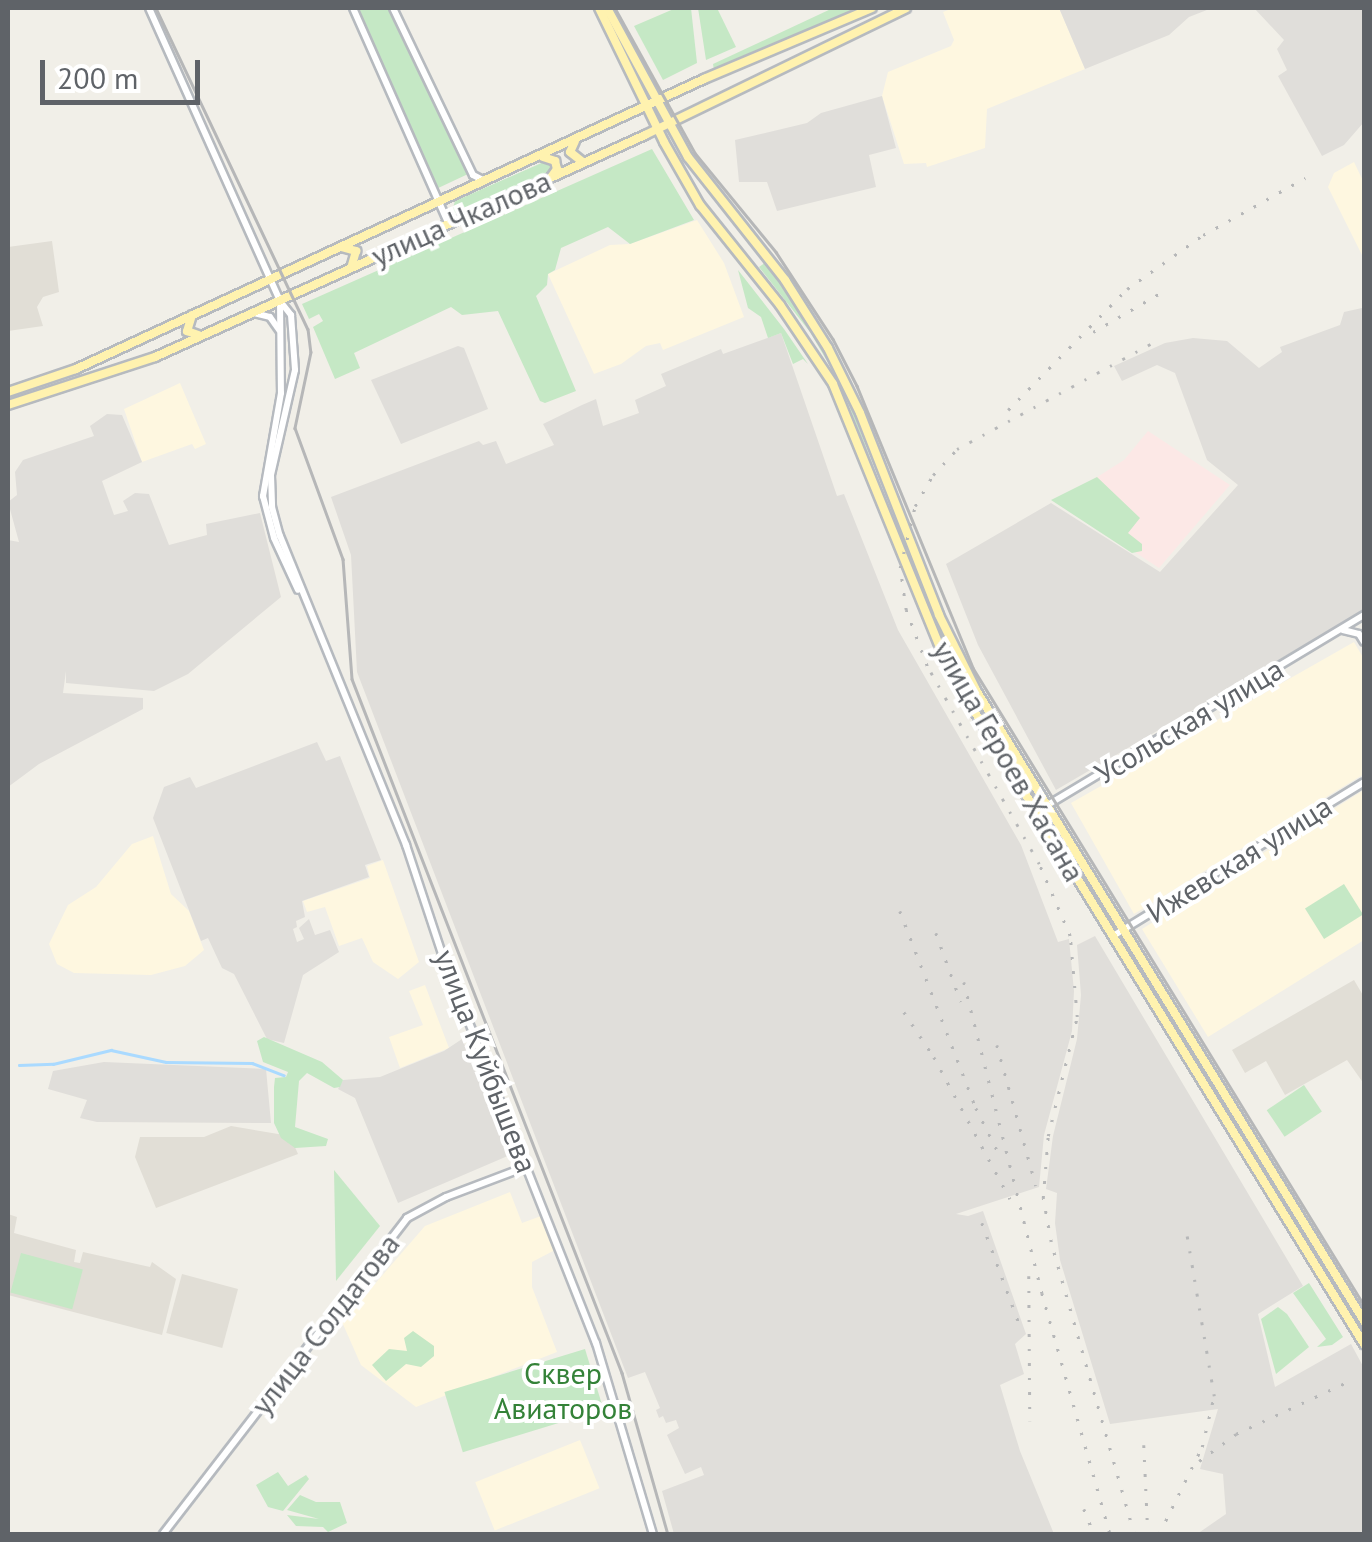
<!DOCTYPE html>
<meta charset="utf-8">
<style>
body{margin:0}
#map{position:relative;width:1372px;height:1542px;overflow:hidden;background:#f1efe8;font-family:"PT Sans",sans-serif}
div>[style]{position:absolute}
[style*='--x']{left:calc(var(--x)*1px);top:calc(var(--y)*1px);width:calc(var(--w)*1px);rotate:calc(var(--a)*1deg)}
.commercial>*{inset:0;background:#fef7e0;transform-origin:0 0}
.industrial>*{inset:0;background:#e0deda}
.education>*{inset:0;background:#e1ded6;transform-origin:0 0}
.medical>*{inset:0;background:#fce8e6}
.green>*{inset:0;background:#c5e8c5;transform-origin:0 0}
.stream>*{height:2.5px;margin:-1.25px;padding:0 1.25px;transform-origin:1.25px;border-radius:1.25px;background:#aadaff}
.roads{filter:drop-shadow(2px 0 #b6babf) drop-shadow(-2px 0 #b6babf) drop-shadow(0 2px #b6babf) drop-shadow(0 -2px #b6babf)}
.secondary>*{height:6px;margin:-3px;padding:0 3px;transform-origin:3px;border-radius:3px;background:#fff}
.primary>*{height:8px;margin:-4px;padding:0 4px;transform-origin:4px;border-radius:4px;background:#fff2af}
.tram>*{height:2.5px;margin:-1.25px;padding:0 1.25px;transform-origin:1.25px;border-radius:1.25px;background:#b6b7b8}
.rail>*{height:2.5px;margin-top:-1.25px;transform-origin:0;background:repeating-linear-gradient(90deg,#b6b7b8 0 2.5px,transparent 0 14.5px)}
span{translate:-50% -50%;white-space:nowrap;text-align:center;line-height:1.15;-webkit-text-stroke:8px #fff;paint-order:stroke}
.street-label{font-size:30px;color:#5f6368}
.park-label{font-size:30px;color:#348238}
.frame{position:absolute;inset:0;border:10px solid #5f6368;pointer-events:none}
.scale{position:absolute;left:40px;top:60px;width:160px;height:45px;box-sizing:border-box;border:5px solid #5f6368;border-top:0;padding-left:12px;font-size:30px;line-height:35px;white-space:nowrap;color:#5f6368;-webkit-text-stroke:8px #fff;paint-order:stroke}
</style>
<div id="map">
<div class="commercial">
<i style="clip-path:polygon(953px 8px,1059px 8px,1085px 69px,987px 109px,985px 148px,927px 167px,926px 163px,904px 164px,882px 96px,888px 72px,951px 46px,954px 40px,943px 12px)"></i>
<i style="clip-path:polygon(1354px 162px,1364px 183px,1364px 259px,1328px 187px,1334px 173px)"></i>
<i style="clip-path:polygon(697px 220px,724px 263px,744px 317px,663px 350px,660px 343px,646px 346px,621px 364px,594px 374px,548px 274px,610px 245px,630px 244px)"></i>
<i style="clip-path:polygon(180px 383px,206px 444px,195px 449px,192px 444px,142px 462px,124px 409px)"></i>
<i style="clip-path:polygon(1354px 642px,1364px 659px,1364px 774px,1134px 914px,1071px 803px)"></i>
<i style="clip-path:polygon(1364px 790px,1364px 940px,1208px 1037px,1142px 929px)"></i>
<i style="clip-path:polygon(153px 836px,171px 894px,189px 911px,204px 950px,185px 966px,151px 975px,74px 973px,57px 964px,49px 944px,68px 905px,96px 887px,132px 844px)"></i>
<i style="clip-path:polygon(383px 860px,419px 962px,398px 979px,373px 962px,362px 938px,339px 946px,325px 907px,307px 912px,303px 901px,370px 878px,367px 866px)"></i>
<i style="clip-path:polygon(425px 985px,449px 1048px,400px 1068px,389px 1037px,423px 1025px,409px 991px)"></i>
<i style="clip-path:polygon(510px 1192px,522px 1223px,541px 1216px,555px 1250px,532px 1262px,532px 1287px,557px 1352px,416px 1407px,361px 1365px,342px 1322px,425px 1226px)"></i>
<i style="left:580px;top:1440px;width:52px;height:113px;rotate:68deg"></i>
</div>
<div class="industrial">
<i style="clip-path:polygon(1059px 8px,1212px 8px,1189px 17px,1169px 35px,1085px 69px)"></i>
<i style="clip-path:polygon(1254px 8px,1364px 8px,1364px 122px,1344px 145px,1322px 156px,1278px 76px,1287px 70px,1277px 49px,1284px 40px)"></i>
<i style="clip-path:polygon(882px 96px,896px 148px,869px 155px,876px 187px,777px 211px,767px 182px,739px 182px,735px 140px,807px 123px,821px 113px)"></i>
<i style="clip-path:polygon(1364px 280px,1364px 610px,1056px 790px,978px 645px,946px 564px,1051px 503px,1160px 572px,1238px 485px,1207px 460px,1175px 373px,1157px 365px,1122px 381px,1114px 366px,1165px 343px,1193px 338px,1227px 341px,1259px 368px,1282px 352px,1280px 347px,1340px 325px,1344px 312px,1362px 308px)"></i>
<i style="clip-path:polygon(781px 333px,837px 496px,844px 494px,898px 630px,1021px 845px,1058px 942px,1069px 939px,1074px 991px,1072px 1031px,1044px 1135px,1039px 1187px,956px 1214px,968px 1216px,983px 1211px,1026px 1334px,1015px 1344px,1024px 1374px,1000px 1385px,1020px 1451px,1054px 1534px,674px 1534px,662px 1491px,704px 1475px,701px 1467px,685px 1474px,667px 1435px,679px 1428px,676px 1420px,666px 1423px,663px 1416px,659px 1418px,656px 1410px,660px 1408px,645px 1372px,628px 1378px,357px 672px,351px 555px,331px 497px,479px 441px,483px 445px,496px 441px,506px 464px,554px 445px,543px 424px,582px 405px,596px 399px,603px 426px,639px 413px,635px 400px,666px 386px,661px 374px,721px 349px,723px 354px)"></i>
<i style="clip-path:polygon(458px 346px,464px 348px,488px 409px,401px 444px,371px 380px)"></i>
<i style="clip-path:polygon(107px 414px,122px 415px,142px 462px,102px 481px,114px 515px,128px 511px,123px 501px,135px 493px,149px 494px,169px 545px,207px 535px,206px 524px,260px 513px,281px 597px,188px 674px,154px 691px,66px 683px,66px 671px,63px 693px,143px 698px,143px 709px,39px 764px,8px 787px,8px 540px,19px 542px,8px 502px,17px 495px,15px 472px,23px 460px,94px 436px,90px 426px)"></i>
<i style="clip-path:polygon(317px 742px,326px 761px,340px 756px,381px 860px,365px 865px,369px 877px,302px 901px,305px 917px,296px 921px,297px 927px,293px 929px,297px 942px,304px 939px,299px 928px,309px 919px,315px 935px,330px 930px,339px 952px,303px 975px,284px 1043px,267px 1039px,234px 974px,222px 968px,208px 938px,201px 941px,153px 818px,164px 787px,190px 777px,196px 788px)"></i>
<i style="clip-path:polygon(1095px 936px,1303px 1286px,1258px 1314px,1275px 1387px,1351px 1344px,1364px 1368px,1364px 1534px,1197px 1534px,1226px 1514px,1223px 1474px,1200px 1469px,1218px 1409px,1110px 1424px,1060px 1260px,1055px 1223px,1057px 1193px,1046px 1189px,1053px 1136px,1077px 1039px,1081px 995px,1077px 945px)"></i>
<i style="clip-path:polygon(462px 1039px,510px 1155px,398px 1203px,355px 1098px,338px 1089px,343px 1080px,380px 1077px,444px 1051px)"></i>
<i style="clip-path:polygon(104px 1062px,266px 1069px,271px 1123px,97px 1122px,80px 1118px,87px 1100px,48px 1089px,53px 1071px)"></i>
</div>
<div class="education">
<i style="clip-path:polygon(52px 241px,59px 292px,43px 297px,37px 307px,43px 326px,8px 331px,8px 247px)"></i>
<i style="clip-path:polygon(1354px 980px,1364px 997px,1364px 1084px,1347px 1060px,1285px 1095px,1266px 1061px,1245px 1073px,1232px 1050px)"></i>
<i style="clip-path:polygon(231px 1126px,290px 1136px,298px 1154px,156px 1208px,135px 1157px,140px 1137px,204px 1137px)"></i>
<i style="clip-path:polygon(8px 1214px,17px 1217px,14px 1233px,76px 1250px,74px 1262px,80px 1263px,83px 1252px,150px 1267px,152px 1262px,176px 1279px,162px 1335px,8px 1295px)"></i>
<i style="left:182px;top:1274px;width:58px;height:61px;rotate:15deg"></i>
</div>
<div class="medical">
<i style="clip-path:polygon(1148px 431px,1230px 485px,1159px 568px,1112px 537px,1091px 481px,1124px 460px)"></i>
</div>
<div class="green">
<i style="clip-path:polygon(354px 8px,390px 8px,468px 174px,434px 190px)"></i>
<i style="clip-path:polygon(676px 8px,691px 8px,697px 63px,663px 80px,634px 26px)"></i>
<i style="clip-path:polygon(698px 8px,717px 8px,736px 47px,706px 60px)"></i>
<i style="clip-path:polygon(833px 8px,859px 8px,714px 70px,713px 64px)"></i>
<i style="clip-path:polygon(652px 149px,694px 220px,630px 244px,608px 227px,561px 248px,555px 270px,548px 274px,547px 285px,536px 296px,576px 391px,545px 403px,540px 401px,498px 311px,462px 315px,451px 307px,354px 353px,360px 368px,335px 379px,313px 327px,323px 321px,319px 314px,309px 319px,302px 304px)"></i>
<i style="clip-path:polygon(546px 161px,553px 164px,551px 172px,458px 214px,452px 211px,455px 201px)"></i>
<i style="clip-path:polygon(766px 262px,818px 337px,842px 382px,902px 543px,841px 385px,810px 332px,759px 267px)"></i>
<i style="clip-path:polygon(738px 270px,784px 329px,808px 364px,803px 359px,793px 364px,781px 333px,768px 338px,761px 317px,748px 308px)"></i>
<i style="clip-path:polygon(1097px 477px,1140px 518px,1128px 533px,1142px 544px,1142px 551px,1132px 553px,1051px 500px)"></i>
<i style="left:1344px;top:884px;width:36px;height:46px;rotate:58deg"></i>
<i style="clip-path:polygon(264px 1037px,322px 1062px,343px 1080px,340px 1087px,334px 1088px,307px 1073px,299px 1081px,295px 1127px,328px 1139px,326px 1146px,295px 1148px,281px 1138px,274px 1123px,274px 1087px,275px 1078px,286px 1077px,288px 1072px,263px 1062px,257px 1041px)"></i>
<i style="left:1304px;top:1085px;width:32px;height:45px;rotate:56deg"></i>
<i style="clip-path:polygon(334px 1170px,380px 1226px,336px 1281px)"></i>
<i style="left:21px;top:1253px;width:64px;height:41px;rotate:15deg"></i>
<i style="clip-path:polygon(1309px 1283px,1343px 1337px,1332px 1345px,1317px 1347px,1326px 1339px,1293px 1293px)"></i>
<i style="clip-path:polygon(1278px 1307px,1287px 1314px,1309px 1347px,1276px 1374px,1261px 1319px)"></i>
<i style="clip-path:polygon(413px 1331px,434px 1346px,434px 1356px,421px 1367px,406px 1364px,386px 1381px,372px 1365px,389px 1349px,407px 1351px,404px 1338px)"></i>
<i style="left:585px;top:1349px;width:63px;height:147px;rotate:73deg"></i>
<i style="clip-path:polygon(278px 1472px,288px 1486px,306px 1475px,309px 1479px,283px 1511px,268px 1507px,256px 1485px)"></i>
<i style="clip-path:polygon(300px 1495px,316px 1502px,340px 1502px,347px 1523px,328px 1532px,323px 1527px,296px 1526px,287px 1515px,319px 1519px,287px 1510px)"></i>
</div>
<div class="stream">
<i style="--x:19;--y:1065;--w:34;--a:-2"></i>
<i style="--x:53;--y:1064;--w:60;--a:-13.6"></i>
<i style="--x:111;--y:1050;--w:56;--a:12.3"></i>
<i style="--x:166;--y:1062;--w:86;--a:0.7"></i>
<i style="--x:252;--y:1063;--w:34;--a:21"></i>
</div>
<div class="roads">
<div class="secondary">
<i style="--x:149;--y:8;--w:321;--a:65.9"></i>
<i style="--x:280;--y:301;--w:18;--a:52"></i>
<i style="--x:291;--y:315;--w:55;--a:85.8"></i>
<i style="--x:295;--y:370;--w:108;--a:102.9"></i>
<i style="--x:271;--y:475;--w:32;--a:88"></i>
<i style="--x:272;--y:507;--w:30;--a:75"></i>
<i style="--x:280;--y:536;--w:334;--a:67.8"></i>
<i style="--x:406;--y:845;--w:118;--a:71.7"></i>
<i style="--x:443;--y:957;--w:415;--a:68.4"></i>
<i style="--x:596;--y:1343;--w:199;--a:73.4"></i>
<i style="--x:353;--y:8;--w:234;--a:66.1"></i>
<i style="--x:393;--y:8;--w:185;--a:64.4"></i>
<i style="--x:473;--y:175;--w:11;--a:27"></i>
<i style="--x:280;--y:301;--w:92;--a:89.4"></i>
<i style="--x:281;--y:393;--w:105;--a:99.9"></i>
<i style="--x:263;--y:496;--w:43;--a:75.3"></i>
<i style="--x:274;--y:538;--w:57;--a:65.2"></i>
<i style="--x:254;--y:313;--w:16;--a:14"></i>
<i style="--x:270;--y:317;--w:16;--a:55"></i>
<i style="--x:1343;--y:630;--w:16;--a:14"></i>
<i style="--x:1359;--y:634;--w:9;--a:58"></i>
<i style="--x:1036;--y:812;--w:383;--a:-31"></i>
<i style="--x:1113;--y:936;--w:294;--a:-31.5"></i>
<i style="--x:163;--y:1534;--w:399;--a:-52.3"></i>
<i style="--x:407;--y:1218;--w:44;--a:-28.3"></i>
<i style="--x:446;--y:1197;--w:88;--a:-20.7"></i>
</div>
<div class="primary">
<i style="--x:599;--y:8;--w:149;--a:64.1"></i>
<i style="--x:664;--y:142;--w:73;--a:60.3"></i>
<i style="--x:700;--y:205;--w:128;--a:51.3"></i>
<i style="--x:780;--y:305;--w:95;--a:56.1"></i>
<i style="--x:833;--y:384;--w:285;--a:67.9"></i>
<i style="--x:940;--y:648;--w:54;--a:62.5"></i>
<i style="--x:965;--y:696;--w:761;--a:58.38"></i>
<i style="--x:607;--y:8;--w:170;--a:61.5"></i>
<i style="--x:688;--y:157;--w:157;--a:51.7"></i>
<i style="--x:785;--y:280;--w:80;--a:57.7"></i>
<i style="--x:828;--y:348;--w:72;--a:63.8"></i>
<i style="--x:860;--y:413;--w:217;--a:68.6"></i>
<i style="--x:939;--y:615;--w:84;--a:63.7"></i>
<i style="--x:976;--y:690;--w:741;--a:58.41"></i>
<i style="--x:575;--y:141;--w:12;--a:114"></i>
<i style="--x:570;--y:152;--w:16;--a:38"></i>
<i style="--x:543;--y:157;--w:13;--a:18"></i>
<i style="--x:555;--y:161;--w:8;--a:76"></i>
<i style="--x:557;--y:169;--w:9;--a:126"></i>
<i style="--x:341;--y:247;--w:16;--a:15"></i>
<i style="--x:356;--y:251;--w:15;--a:106"></i>
<i style="--x:192;--y:315;--w:17;--a:107"></i>
<i style="--x:187;--y:331;--w:12;--a:20"></i>
<i style="--x:8;--y:392;--w:72;--a:-18.7"></i>
<i style="--x:76;--y:369;--w:692;--a:-24.79"></i>
<i style="--x:704;--y:79;--w:182;--a:-22.9"></i>
<i style="--x:8;--y:405;--w:155;--a:-18.1"></i>
<i style="--x:155;--y:357;--w:538;--a:-24.37"></i>
<i style="--x:645;--y:135;--w:290;--a:-25.9"></i>
</div>
</div>
<div class="tram">
<i style="--x:156;--y:8;--w:355;--a:64.7"></i>
<i style="--x:308;--y:329;--w:23;--a:83"></i>
<i style="--x:311;--y:352;--w:78;--a:101.9"></i>
<i style="--x:295;--y:428;--w:140;--a:69.9"></i>
<i style="--x:343;--y:559;--w:120;--a:85.7"></i>
<i style="--x:352;--y:679;--w:745;--a:68.74"></i>
<i style="--x:622;--y:1373;--w:167;--a:74.1"></i>
<i style="--x:615;--y:8;--w:166;--a:61.1"></i>
<i style="--x:695;--y:153;--w:128;--a:50.7"></i>
<i style="--x:776;--y:252;--w:104;--a:56.8"></i>
<i style="--x:833;--y:339;--w:53;--a:62.9"></i>
<i style="--x:857;--y:386;--w:305;--a:67.6"></i>
<i style="--x:973;--y:668;--w:747;--a:58.46"></i>
</div>
<div class="rail">
<i style="--x:1093;--y:332;--w:80;--a:-30.1"></i>
<i style="--x:1008;--y:410;--w:170;--a:-45.5"></i>
<i style="--x:1127;--y:289;--w:93;--a:-35.4"></i>
<i style="--x:1203;--y:235;--w:117;--a:-29.2"></i>
<i style="--x:900;--y:911;--w:211;--a:68.9"></i>
<i style="--x:976;--y:1108;--w:49;--a:63.4"></i>
<i style="--x:936;--y:933;--w:73;--a:70.1"></i>
<i style="--x:964;--y:982;--w:321;--a:75.9"></i>
<i style="--x:1042;--y:1293;--w:250;--a:74.2"></i>
<i style="--x:904;--y:1012;--w:54;--a:56.3"></i>
<i style="--x:934;--y:1057;--w:161;--a:61.8"></i>
<i style="--x:997;--y:1045;--w:146;--a:74.5"></i>
<i style="--x:982;--y:1223;--w:115;--a:69.7"></i>
<i style="--x:1029;--y:1276;--w:145;--a:89.6"></i>
<i style="--x:1144;--y:1445;--w:89;--a:87.4"></i>
<i style="--x:1199;--y:1461;--w:46;--a:-36.1"></i>
<i style="--x:1236;--y:1434;--w:123;--a:-25.1"></i>
<i style="--x:1084;--y:1509;--w:27;--a:68"></i>
<i style="--x:1134;--y:1534;--w:304;--a:-105.9"></i>
<i style="--x:1051;--y:1242;--w:45;--a:-100.3"></i>
<i style="--x:1043;--y:1198;--w:62;--a:-85.4"></i>
<i style="--x:1048;--y:1136;--w:122;--a:-76.3"></i>
<i style="--x:1077;--y:1017;--w:81;--a:-94.9"></i>
<i style="--x:1070;--y:936;--w:78;--a:-113.3"></i>
<i style="--x:1039;--y:864;--w:227;--a:-119.5"></i>
<i style="--x:927;--y:666;--w:60;--a:-110.6"></i>
<i style="--x:906;--y:610;--w:42;--a:-98.1"></i>
<i style="--x:900;--y:568;--w:64;--a:-76.4"></i>
<i style="--x:915;--y:506;--w:36;--a:-60"></i>
<i style="--x:933;--y:475;--w:35;--a:-47"></i>
<i style="--x:957;--y:449;--w:220;--a:-28.5"></i>
<i style="--x:1159;--y:1534;--w:97;--a:-63.7"></i>
<i style="--x:1202;--y:1447;--w:52;--a:-76.8"></i>
<i style="--x:1214;--y:1396;--w:174;--a:-99.6"></i>
</div>
<div class="street-label">
<span style="left:461px;top:218px;rotate:-24deg">улица Чкалова</span>
<span style="left:1189px;top:721px;rotate:-31deg">Усольская улица</span>
<span style="left:1009px;top:761px;rotate:60deg">улица Героев Хасана</span>
<span style="left:1239px;top:859px;rotate:-32deg">Ижевская улица</span>
<span style="left:486px;top:1061px;rotate:69deg">улица Куйбышева</span>
<span style="left:325px;top:1324px;rotate:-52deg">улица Солдатова</span>
</div>
<div class="park-label">
<span style="left:563px;top:1390px">Сквер<br>Авиаторов</span>
</div>
<div class="frame"></div>
<div class="scale">200 m</div>
</div>
